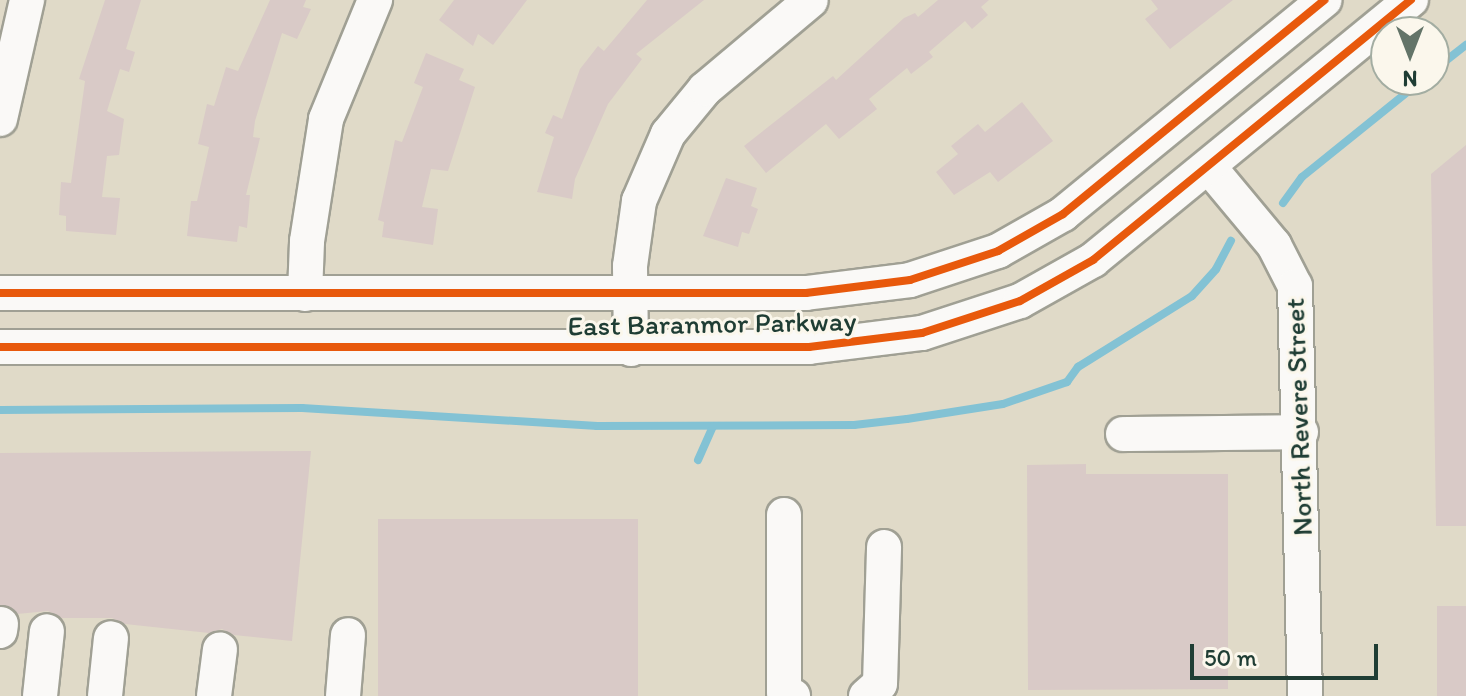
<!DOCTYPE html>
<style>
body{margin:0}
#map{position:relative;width:1466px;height:696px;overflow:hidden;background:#e0dac8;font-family:Itim,sans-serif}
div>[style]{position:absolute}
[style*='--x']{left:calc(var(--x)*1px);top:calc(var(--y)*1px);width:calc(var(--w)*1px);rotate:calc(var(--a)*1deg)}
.stream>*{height:8px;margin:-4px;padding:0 4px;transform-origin:4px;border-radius:4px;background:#83c2d4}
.building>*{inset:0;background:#d9cac7;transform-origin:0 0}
.roads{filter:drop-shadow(2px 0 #a0a094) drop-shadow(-2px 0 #a0a094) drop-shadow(0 2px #a0a094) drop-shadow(0 -2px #a0a094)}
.minor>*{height:34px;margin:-17px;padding:0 17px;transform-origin:17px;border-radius:17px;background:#faf9f7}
.cycleway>*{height:8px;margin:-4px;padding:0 4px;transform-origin:4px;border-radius:4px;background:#e8590c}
span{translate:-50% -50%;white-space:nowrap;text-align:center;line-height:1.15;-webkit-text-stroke:6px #fbf7ec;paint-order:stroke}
.street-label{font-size:28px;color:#1f3d34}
.north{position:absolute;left:1370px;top:16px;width:80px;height:80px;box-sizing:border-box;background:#fbf7ec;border:2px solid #a3ada2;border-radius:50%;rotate:180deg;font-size:22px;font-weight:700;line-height:32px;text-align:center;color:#1f3d34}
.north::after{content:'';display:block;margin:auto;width:28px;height:36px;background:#637468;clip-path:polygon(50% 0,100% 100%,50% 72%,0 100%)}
.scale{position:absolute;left:1190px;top:644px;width:188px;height:36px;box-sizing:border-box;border:4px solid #1f3d34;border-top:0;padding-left:10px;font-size:24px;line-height:28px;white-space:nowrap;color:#1f3d34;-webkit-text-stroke:6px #fbf7ec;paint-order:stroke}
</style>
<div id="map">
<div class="stream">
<i style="--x:1434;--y:70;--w:41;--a:-38"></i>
<i style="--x:1283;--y:203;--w:32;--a:-54"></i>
<i style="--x:1302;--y:177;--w:154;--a:-38.9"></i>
<i style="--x:0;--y:410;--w:302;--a:-0.4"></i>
<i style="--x:302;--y:408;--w:296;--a:3.5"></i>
<i style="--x:597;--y:426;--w:257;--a:-0.2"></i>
<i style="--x:854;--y:425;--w:53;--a:-6.5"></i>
<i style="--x:907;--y:419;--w:97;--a:-8.9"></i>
<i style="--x:1003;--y:404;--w:68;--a:-19"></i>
<i style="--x:1067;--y:382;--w:19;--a:-54"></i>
<i style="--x:1078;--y:367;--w:134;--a:-31.9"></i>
<i style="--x:1192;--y:296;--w:36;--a:-48"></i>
<i style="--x:1216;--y:269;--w:32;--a:-62"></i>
<i style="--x:698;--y:460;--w:37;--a:-66"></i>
</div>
<div class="building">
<i style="clip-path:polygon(105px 0,141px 0,126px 49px,135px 52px,129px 72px,120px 69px,107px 111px,124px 119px,119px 155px,107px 156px,102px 197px,120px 198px,116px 235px,66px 231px,66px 216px,59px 215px,61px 182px,71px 183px,85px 81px,79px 79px)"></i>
<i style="clip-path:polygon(270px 0,306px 0,303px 7px,311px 9px,297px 39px,282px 33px,255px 121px,253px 137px,260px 138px,246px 195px,250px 195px,247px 228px,239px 226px,237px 242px,187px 236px,191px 201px,197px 201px,209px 147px,198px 144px,207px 104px,214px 106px,226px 67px,238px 71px)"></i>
<i style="clip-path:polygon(454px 0,527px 0,493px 45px,478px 34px,473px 46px,439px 20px)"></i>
<i style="clip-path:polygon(647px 0,704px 0,636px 54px,642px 59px,608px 104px,575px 179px,572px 199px,537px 192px,554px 137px,545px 133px,553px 115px,562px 119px,580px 69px,598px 46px,604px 51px)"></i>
<i style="clip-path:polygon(938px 0,989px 0,981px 7px,988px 15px,972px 29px,965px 21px,929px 52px,933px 57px,911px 74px,907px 68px,869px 99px,877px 109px,839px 139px,826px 124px,766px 173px,744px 146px,833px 76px,836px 80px,904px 18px,915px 13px,918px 17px)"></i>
<i style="clip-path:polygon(1151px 0,1233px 0,1170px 49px,1145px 19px,1158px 9px)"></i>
<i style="clip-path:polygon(426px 53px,464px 69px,459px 80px,475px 87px,448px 171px,431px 169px,422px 207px,438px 209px,433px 245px,382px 237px,384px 222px,378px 220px,395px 140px,402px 142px,423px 87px,414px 83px)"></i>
<i style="clip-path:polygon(1022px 102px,1053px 141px,998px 182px,990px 172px,954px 195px,936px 172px,958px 154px,951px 146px,978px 124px,985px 132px)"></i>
<i style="clip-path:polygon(1466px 145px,1466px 526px,1436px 526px,1431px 174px)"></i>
<i style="clip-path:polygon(726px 178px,757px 188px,751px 206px,758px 209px,749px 234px,742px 232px,738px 247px,703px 236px)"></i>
<i style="clip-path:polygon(311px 451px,292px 641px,234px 635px,222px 629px,209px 633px,125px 624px,112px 618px,62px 618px,48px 611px,17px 614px,0 605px,0 453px)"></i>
<i style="clip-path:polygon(1086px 464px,1086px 474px,1228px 474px,1228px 689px,1028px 690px,1027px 465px)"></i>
<i style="left:638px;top:519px;width:177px;height:260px;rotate:90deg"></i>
<i style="left:1437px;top:606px;width:29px;height:90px"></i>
</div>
<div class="roads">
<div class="minor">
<i style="--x:0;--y:119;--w:122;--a:-77.2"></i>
<i style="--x:1209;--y:167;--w:102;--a:50.2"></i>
<i style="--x:1274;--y:245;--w:46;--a:62.9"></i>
<i style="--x:1295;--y:286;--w:410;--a:88.6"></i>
<i style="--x:0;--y:293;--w:806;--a:0"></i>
<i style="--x:806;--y:293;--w:105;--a:-7.1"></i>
<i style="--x:910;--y:280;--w:93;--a:-18.2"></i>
<i style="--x:998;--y:251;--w:75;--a:-29.6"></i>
<i style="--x:1063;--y:214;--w:338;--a:-39.3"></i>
<i style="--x:305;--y:294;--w:53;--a:-87.8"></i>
<i style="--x:307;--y:241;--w:123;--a:-81.1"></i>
<i style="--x:326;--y:119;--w:129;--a:-67.6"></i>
<i style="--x:0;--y:347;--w:809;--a:0"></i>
<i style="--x:809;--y:347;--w:114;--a:-7.1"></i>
<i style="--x:922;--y:333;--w:103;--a:-18.1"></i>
<i style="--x:1020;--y:301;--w:84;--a:-29.3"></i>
<i style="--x:1093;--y:260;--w:411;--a:-39.3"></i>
<i style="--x:631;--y:349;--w:83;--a:-90.7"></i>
<i style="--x:630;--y:266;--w:66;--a:-82.1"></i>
<i style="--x:639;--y:201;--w:73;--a:-66.6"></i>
<i style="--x:668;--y:134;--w:58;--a:-50.6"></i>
<i style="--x:705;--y:89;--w:138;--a:-40"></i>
<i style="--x:1123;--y:434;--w:178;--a:-0.6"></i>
<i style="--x:784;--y:515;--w:177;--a:90"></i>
<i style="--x:784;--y:692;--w:10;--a:24"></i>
<i style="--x:0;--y:631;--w:7;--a:-82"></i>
<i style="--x:40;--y:696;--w:65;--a:-83.9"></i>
<i style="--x:105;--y:696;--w:58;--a:-84.1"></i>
<i style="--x:214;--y:696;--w:47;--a:-82.7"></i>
<i style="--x:343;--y:696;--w:61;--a:-85.3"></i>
<i style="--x:866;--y:696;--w:18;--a:-41"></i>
<i style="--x:880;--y:684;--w:137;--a:-88.3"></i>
</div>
</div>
<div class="cycleway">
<i style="--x:0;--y:293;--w:806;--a:0"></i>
<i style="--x:806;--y:293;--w:105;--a:-7.1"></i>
<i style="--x:910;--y:280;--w:93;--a:-18.2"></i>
<i style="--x:998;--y:251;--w:75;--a:-29.6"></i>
<i style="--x:1063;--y:214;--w:338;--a:-39.3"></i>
<i style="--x:0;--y:347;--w:809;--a:0"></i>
<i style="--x:809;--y:347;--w:114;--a:-7.1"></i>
<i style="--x:922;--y:333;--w:103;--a:-18.1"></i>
<i style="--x:1020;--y:301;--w:84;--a:-29.3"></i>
<i style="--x:1093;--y:260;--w:411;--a:-39.3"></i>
</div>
<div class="street-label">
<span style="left:712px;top:323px;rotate:-1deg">East Baranmor Parkway</span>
<span style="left:1298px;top:417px;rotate:-92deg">North Revere Street</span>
</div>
<div class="north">N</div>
<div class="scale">50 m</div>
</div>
